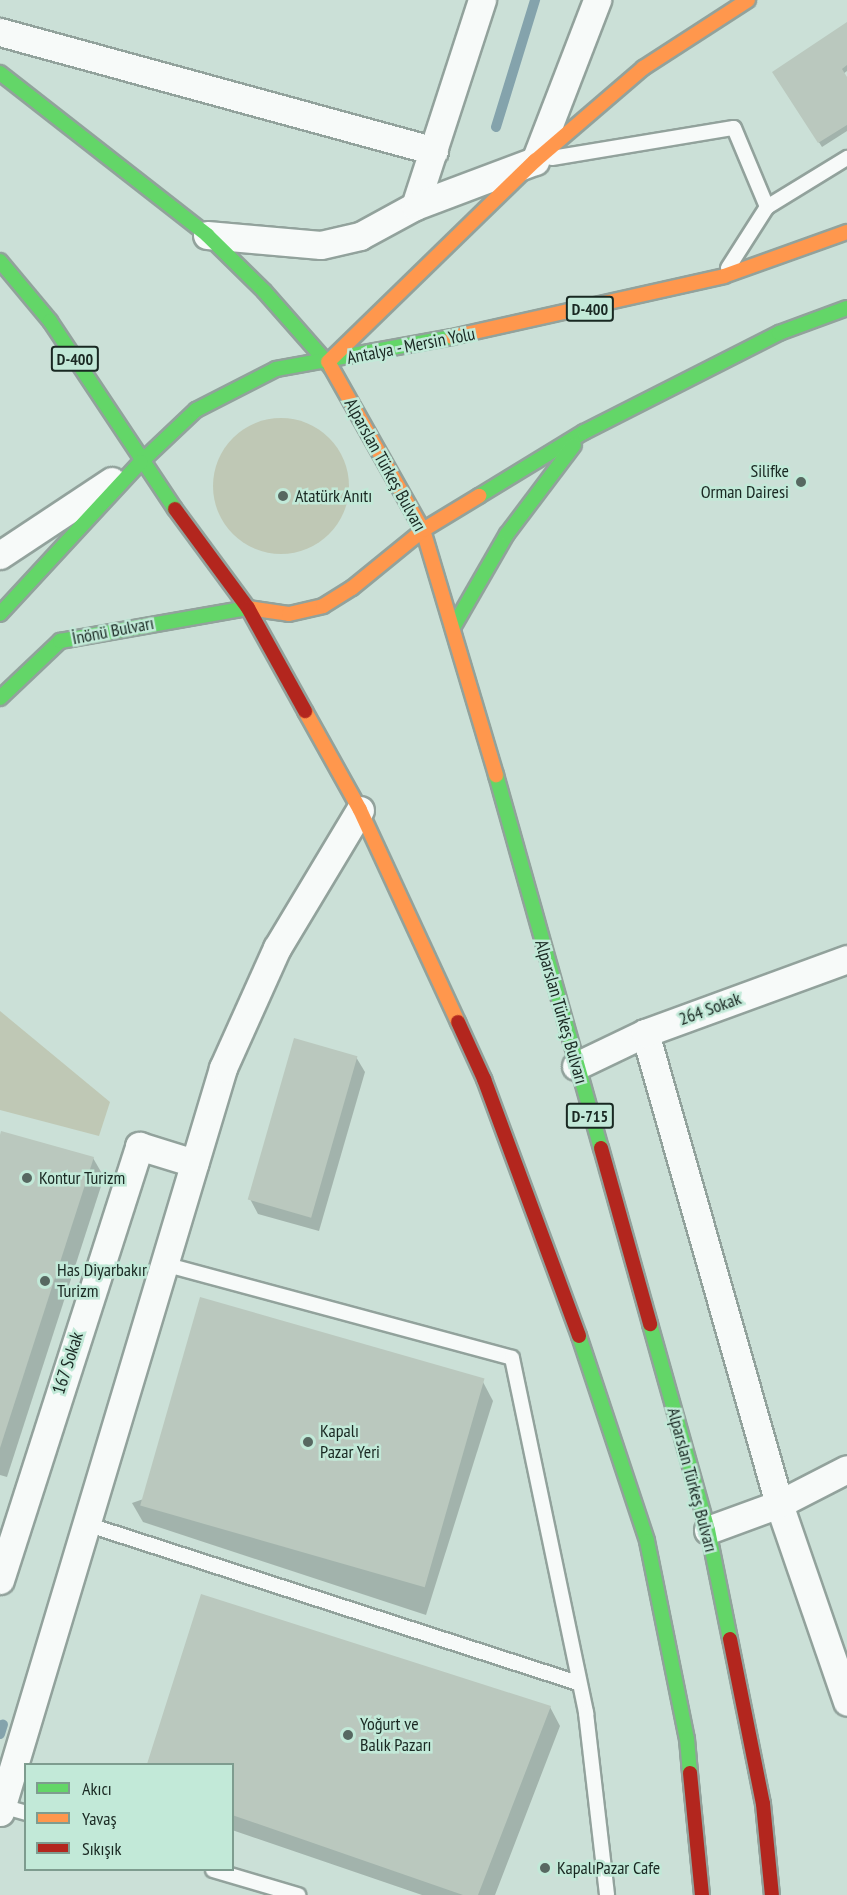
<!DOCTYPE html>
<meta charset="utf-8">
<style>
body{margin:0}
#map{position:relative;width:847px;height:1895px;overflow:hidden;background:#cbe0d7;font-family:"PT Sans Narrow",sans-serif}
div>[style]{position:absolute}
[style*='--x']{left:calc(var(--x)*1px);top:calc(var(--y)*1px);width:calc(var(--w)*1px);rotate:calc(var(--a)*1deg)}
.green>*{inset:0;background:#bfc8b5}
.round{border-radius:50%}
.shadow>*{inset:0;background:#0003}
.stream>*{height:10px;margin:-5px;padding:0 5px;transform-origin:5px;border-radius:5px;background:#84a3ac}
.building>*{inset:0;background:#bac8be;transform-origin:0 0}
.roads{filter:drop-shadow(2px 0 #92a29c) drop-shadow(-2px 0 #92a29c) drop-shadow(0 2px #92a29c) drop-shadow(0 -2px #92a29c)}
.lane>*{height:14px;margin:-7px;padding:0 7px;transform-origin:7px;border-radius:7px;background:#f7faf9}
.street>*{height:27px;margin:-13.5px;padding:0 13.5px;transform-origin:13.5px;border-radius:13.5px;background:#f7faf9}
.fast>*{height:14px;margin:-7px;padding:0 7px;transform-origin:7px;border-radius:7px;background:#63d668}
.slow>*{height:14px;margin:-7px;padding:0 7px;transform-origin:7px;border-radius:7px;background:#ff974d}
.jam>*{height:14px;margin:-7px;padding:0 7px;transform-origin:7px;border-radius:7px;background:#b3261e}
.dots>*{width:16px;height:16px;translate:-50% -50%;box-sizing:border-box;border:3px solid #c2e9d8;border-radius:50%}
span{translate:-50% -50%;white-space:nowrap;text-align:center;line-height:1.15;-webkit-text-stroke:5px #c2e9d8;paint-order:stroke}
.shield-label span{padding:2px 4px;background:#c2e9d8;border:2px solid;border-radius:4px;-webkit-text-stroke-width:0}
.shield-label{font-size:16px;color:#192822;font-weight:700}
.street-label{font-size:18px;color:#192822}
.poi-label{font-size:18px;color:#192822}
.right{translate:-100% -50%;text-align:right}
.left{translate:0 -50%;text-align:left}
.legend{position:absolute;left:24px;top:1763px;width:210px;height:108px;box-sizing:border-box;background:#c2e9d8;border:2px solid #7e9c8f;margin:0;padding:8px 10px;list-style:none;font-size:18px;color:#192822}
.legend li{display:flex;align-items:center;gap:12px;height:30px}
.legend b{width:30px;border:2px solid #7e9c8f}
</style>
<div id="map">
<div class="green">
<i class="round" style="left:213px;top:418px;width:136px;height:136px"></i>
<i style="clip-path:polygon(0 1011px,110px 1102px,99px 1136px,0 1110px)"></i>
</div>
<div class="shadow">
<i style="clip-path:polygon(847px 24px,847px 71px,843px 74px,847px 80px,847px 131px,822px 147px,774px 72px)"></i>
<i style="clip-path:polygon(356px 1057px,365px 1072px,319px 1231px,258px 1214px,250px 1199px)"></i>
<i style="clip-path:polygon(0 1140px,93px 1158px,104px 1177px,7px 1477px,0 1475px)"></i>
<i style="clip-path:polygon(483px 1382px,493px 1401px,426px 1615px,143px 1522px,132px 1503px)"></i>
<i style="clip-path:polygon(202px 1596px,550px 1707px,560px 1726px,495px 1895px,422px 1895px,232px 1830px,232px 1764px,149px 1764px)"></i>
</div>
<div class="stream">
<i style="--x:496;--y:127;--w:133;--a:-72.9"></i>
<i style="--x:0;--y:1734;--w:10;--a:-73"></i>
</div>
<div class="building">
<i style="clip-path:polygon(847px 22px,847px 65px,842px 69px,847px 77px,847px 125px,818px 143px,772px 72px)"></i>
<i style="left:294px;top:1038px;width:66px;height:168px;rotate:16deg"></i>
<i style="clip-path:polygon(1px 1131px,94px 1157px,0 1448px,0 1135px)"></i>
<i style="left:200px;top:1297px;width:296px;height:217px;rotate:16deg"></i>
<i style="clip-path:polygon(201px 1594px,551px 1706px,478px 1895px,463px 1895px,232px 1815px,232px 1764px,147px 1764px)"></i>
</div>
<div class="roads">
<div class="lane">
<i style="--x:552;--y:158;--w:184;--a:-9.4"></i>
<i style="--x:734;--y:128;--w:86;--a:67.3"></i>
<i style="--x:728;--y:268;--w:72;--a:-57.4"></i>
<i style="--x:767;--y:207;--w:94;--a:-31.5"></i>
<i style="--x:164;--y:1264;--w:360;--a:15.1"></i>
<i style="--x:512;--y:1358;--w:363;--a:78.2"></i>
<i style="--x:586;--y:1713;--w:183;--a:83.4"></i>
<i style="--x:86;--y:1524;--w:517;--a:17.91"></i>
<i style="--x:2;--y:1806;--w:25;--a:16"></i>
<i style="--x:213;--y:1870;--w:89;--a:16.4"></i>
</div>
<div class="street">
<i style="--x:0;--y:32;--w:450;--a:15.3"></i>
<i style="--x:415;--y:206;--w:217;--a:-72"></i>
<i style="--x:207;--y:235;--w:114;--a:5"></i>
<i style="--x:321;--y:245;--w:40;--a:-13"></i>
<i style="--x:360;--y:236;--w:63;--a:-28.6"></i>
<i style="--x:415;--y:206;--w:128;--a:-20.6"></i>
<i style="--x:535;--y:161;--w:173;--a:-68.9"></i>
<i style="--x:0;--y:555;--w:134;--a:-33.5"></i>
<i style="--x:645;--y:1033;--w:490;--a:74.1"></i>
<i style="--x:779;--y:1504;--w:209;--a:71"></i>
<i style="--x:576;--y:1066;--w:76;--a:-25.6"></i>
<i style="--x:645;--y:1033;--w:215;--a:-20.1"></i>
<i style="--x:708;--y:1530;--w:76;--a:-20.1"></i>
<i style="--x:779;--y:1504;--w:76;--a:-27.2"></i>
<i style="--x:0;--y:1580;--w:456;--a:-72.2"></i>
<i style="--x:139;--y:1146;--w:58;--a:17.2"></i>
<i style="--x:0;--y:1812;--w:777;--a:-73.31"></i>
<i style="--x:223;--y:1068;--w:132;--a:-65.8"></i>
<i style="--x:277;--y:948;--w:161;--a:-59"></i>
</div>
<div class="fast">
<i style="--x:0;--y:73;--w:263;--a:38"></i>
<i style="--x:207;--y:235;--w:80;--a:44.5"></i>
<i style="--x:264;--y:291;--w:101;--a:48.6"></i>
<i style="--x:0;--y:261;--w:78;--a:50.2"></i>
<i style="--x:50;--y:321;--w:226;--a:56.4"></i>
<i style="--x:141;--y:462;--w:76;--a:-43.4"></i>
<i style="--x:196;--y:410;--w:90;--a:-27.1"></i>
<i style="--x:276;--y:369;--w:179;--a:-10.3"></i>
<i style="--x:479;--y:496;--w:123;--a:-31.4"></i>
<i style="--x:584;--y:432;--w:219;--a:-26.9"></i>
<i style="--x:779;--y:333;--w:72;--a:-20.2"></i>
<i style="--x:0;--y:614;--w:207;--a:-47.2"></i>
<i style="--x:454;--y:626;--w:106;--a:-60.1"></i>
<i style="--x:507;--y:534;--w:111;--a:-53"></i>
<i style="--x:0;--y:698;--w:83;--a:-43.5"></i>
<i style="--x:60;--y:641;--w:191;--a:-10"></i>
<i style="--x:496;--y:775;--w:387;--a:74.3"></i>
<i style="--x:650;--y:1324;--w:214;--a:74.3"></i>
<i style="--x:708;--y:1530;--w:111;--a:78.6"></i>
<i style="--x:579;--y:1336;--w:216;--a:71.6"></i>
<i style="--x:647;--y:1541;--w:202;--a:78.6"></i>
<i style="--x:687;--y:1739;--w:34;--a:85"></i>
</div>
<div class="slow">
<i style="--x:452;--y:337;--w:279;--a:-12.6"></i>
<i style="--x:724;--y:276;--w:131;--a:-19.7"></i>
<i style="--x:328;--y:362;--w:289;--a:-44.2"></i>
<i style="--x:535;--y:161;--w:143;--a:-40.7"></i>
<i style="--x:643;--y:68;--w:125;--a:-32.9"></i>
<i style="--x:331;--y:367;--w:187;--a:60.6"></i>
<i style="--x:423;--y:530;--w:256;--a:73.4"></i>
<i style="--x:248;--y:608;--w:41;--a:8.3"></i>
<i style="--x:289;--y:614;--w:35;--a:-13"></i>
<i style="--x:323;--y:606;--w:34;--a:-32"></i>
<i style="--x:352;--y:588;--w:92;--a:-39.2"></i>
<i style="--x:423;--y:530;--w:66;--a:-31.3"></i>
<i style="--x:305;--y:711;--w:113;--a:60.9"></i>
<i style="--x:360;--y:810;--w:234;--a:65.2"></i>
</div>
<div class="jam">
<i style="--x:175;--y:509;--w:123;--a:53.6"></i>
<i style="--x:248;--y:608;--w:118;--a:61"></i>
<i style="--x:458;--y:1022;--w:63;--a:65.5"></i>
<i style="--x:484;--y:1079;--w:274;--a:69.7"></i>
<i style="--x:601;--y:1148;--w:183;--a:74.4"></i>
<i style="--x:730;--y:1639;--w:168;--a:78.7"></i>
<i style="--x:763;--y:1804;--w:91;--a:84.4"></i>
<i style="--x:690;--y:1773;--w:123;--a:84.4"></i>
</div>
</div>
<div class="dots">
<i style="left:801px;top:482px;background:#576861"></i>
<i style="left:283px;top:496px;background:#576861"></i>
<i style="left:27px;top:1178px;background:#576861"></i>
<i style="left:45px;top:1281px;background:#576861"></i>
<i style="left:308px;top:1442px;background:#576861"></i>
<i style="left:348px;top:1735px;background:#576861"></i>
<i style="left:545px;top:1868px;background:#576861"></i>
</div>
<div class="shield-label">
<span style="left:590px;top:309px">D-400</span>
<span style="left:75px;top:359px">D-400</span>
<span style="left:590px;top:1116px">D-715</span>
</div>
<div class="street-label">
<span style="left:411px;top:346px;rotate:-11deg">Antalya - Mersin Yolu</span>
<span style="left:385px;top:465px;rotate:61deg">Alparslan Türkeş Bulvarı</span>
<span style="left:113px;top:631px;rotate:-11deg">İnönü Bulvarı</span>
<span style="left:710px;top:1009px;rotate:-20deg">264 Sokak</span>
<span style="left:561px;top:1012px;rotate:74deg">Alparslan Türkeş Bulvarı</span>
<span style="left:68px;top:1363px;rotate:-72deg">167 Sokak</span>
<span style="left:692px;top:1480px;rotate:75deg">Alparslan Türkeş Bulvarı</span>
</div>
<div class="poi-label">
<span class="right" style="left:789px;top:482px">Silifke<br>Orman Dairesi</span>
<span class="left" style="left:295px;top:496px">Atatürk Anıtı</span>
<span class="left" style="left:39px;top:1178px">Kontur Turizm</span>
<span class="left" style="left:57px;top:1281px">Has Diyarbakır<br>Turizm</span>
<span class="left" style="left:320px;top:1442px">Kapalı<br>Pazar Yeri</span>
<span class="left" style="left:360px;top:1735px">Yoğurt ve<br>Balık Pazarı</span>
<span class="left" style="left:557px;top:1868px">KapalıPazar Cafe</span>
</div>
<ul class="legend">
<li><b style="height:8px;background:#63d668"></b>Akıcı</li>
<li><b style="height:8px;background:#ff974d"></b>Yavaş</li>
<li><b style="height:8px;background:#b3261e"></b>Sıkışık</li>
</ul>
</div>
